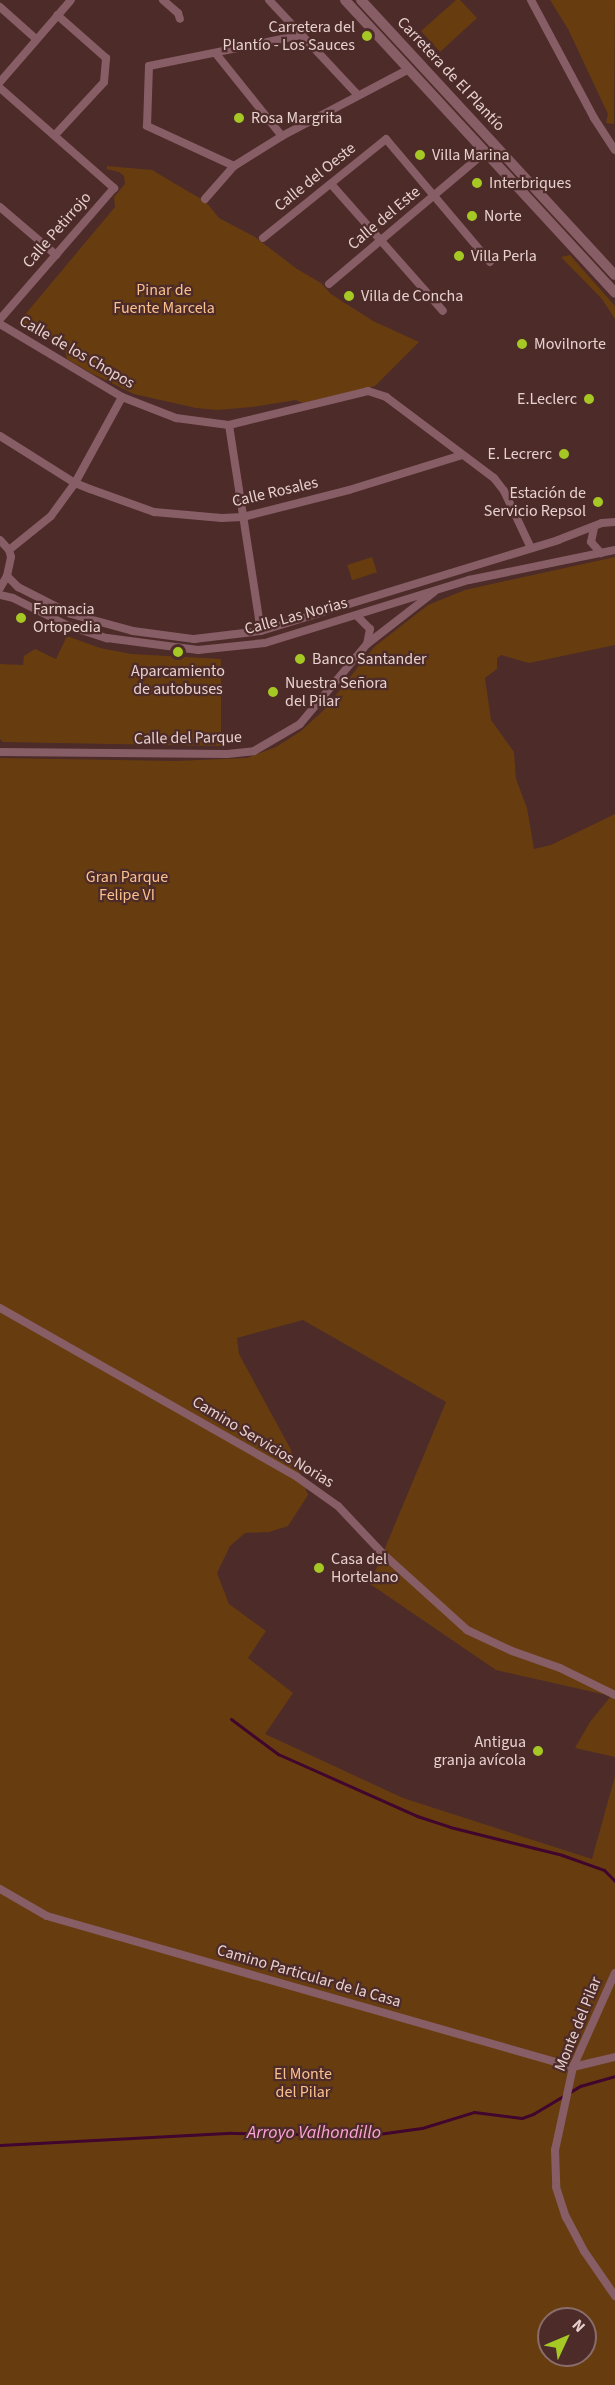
<!DOCTYPE html>
<meta charset="utf-8">
<style>
body{margin:0}
#map{position:relative;width:615px;height:2385px;overflow:hidden;background:#4c2b29;font-family:"Source Sans 3",sans-serif}
div>[style]{position:absolute}
[style*='--x']{left:calc(var(--x)*1px);top:calc(var(--y)*1px);width:calc(var(--w)*1px);rotate:calc(var(--a)*1deg)}
.green>*{inset:0;background:#673d10;transform-origin:0 0}
.stream>*{height:3px;margin:-1.5px;padding:0 1.5px;transform-origin:1.5px;border-radius:1.5px;background:#41052e}
.minor>*{height:8px;margin:-4px;padding:0 4px;transform-origin:4px;border-radius:4px;background:#875d66}
.tertiary>*{height:10px;margin:-5px;padding:0 5px;transform-origin:5px;border-radius:5px;background:#875d66}
.dots>*{width:16px;height:16px;translate:-50% -50%;box-sizing:border-box;border:3px solid #4c2b29;border-radius:50%}
span{translate:-50% -50%;white-space:nowrap;text-align:center;line-height:1.15;-webkit-text-stroke:4.5px #4c2b29;paint-order:stroke}
.poi-label{font-size:16px;color:#e7d1cf}
.right{translate:-100% -50%;text-align:right}
.left{translate:0 -50%;text-align:left}
.street-label{font-size:16px;color:#e7d1cf}
.park-label{font-size:16px;color:#fac18e}
.water-label{font-size:18px;color:#fda3d7;font-style:italic}
.north{position:absolute;left:537px;top:2307px;width:60px;height:60px;box-sizing:border-box;background:#4c2b29;border:2px solid #8a6d6b;border-radius:50%;rotate:46deg;font-size:16px;font-weight:700;line-height:24px;text-align:center;color:#e7d1cf}
.north::after{content:'';display:block;margin:auto;width:21px;height:27px;background:#a5c824;clip-path:polygon(50% 0,100% 100%,50% 72%,0 100%)}
</style>
<div id="map">
<div class="green">
<i style="clip-path:polygon(456px 0,460px 0,477px 18px,440px 52px,421px 31px)"></i>
<i style="clip-path:polygon(550px 0,615px 0,614px 124px,606px 123px,608px 114px,568px 29px)"></i>
<i style="clip-path:polygon(107px 166px,152px 170px,206px 202px,219px 218px,255px 237px,297px 269px,321px 283px,331px 294px,373px 321px,419px 342px,375px 386px,303px 403px,296px 400px,252px 407px,217px 410px,196px 408px,134px 394px,93px 374px,67px 359px,64px 348px,18px 323px,115px 207px,114px 197px,125px 184px,124px 176px,119px 172px,107px 169px)"></i>
<i style="clip-path:polygon(570px 255px,615px 306px,615px 319px,602px 299px,561px 257px)"></i>
<i style="left:372px;top:557px;width:16px;height:26px;rotate:72deg"></i>
<i style="clip-path:polygon(evenodd,615px 557px,615px 645px,529px 663px,501px 655px,497px 658px,497px 669px,485px 678px,491px 720px,514px 752px,516px 779px,527px 808px,534px 849px,551px 845px,615px 814px,615px 1757px,575px 1748px,590px 1722px,611px 1696px,496px 1670px,370px 1584px,446px 1402px,303px 1320px,237px 1338px,239px 1354px,290px 1448px,308px 1495px,288px 1526px,269px 1532px,245px 1533px,230px 1546px,217px 1573px,229px 1604px,266px 1631px,248px 1658px,293px 1693px,265px 1734px,403px 1798px,592px 1859px,615px 1776px,615px 2385px,0 2385px,0 758px,175px 761px,247px 758px,276px 747px,301px 731px,324px 710px,374px 647px,428px 605px,465px 590px,615px 557px,549px 2319px,585px 2319px,585px 2355px,549px 2355px,549px 2319px)"></i>
<i style="clip-path:polygon(67px 636px,100px 648px,131px 654px,221px 659px,221px 746px,3px 742px,0 739px,0 664px,23px 665px,24px 656px,35px 649px,56px 659px)"></i>
</div>
<div class="stream">
<i style="--x:231;--y:1719;--w:59;--a:36.7"></i>
<i style="--x:278;--y:1754;--w:152;--a:24"></i>
<i style="--x:417;--y:1816;--w:35;--a:18"></i>
<i style="--x:450;--y:1827;--w:115;--a:14"></i>
<i style="--x:562;--y:1855;--w:45;--a:19.7"></i>
<i style="--x:604;--y:1870;--w:16;--a:45"></i>
<i style="--x:0;--y:2145;--w:232;--a:-3"></i>
<i style="--x:232;--y:2133;--w:139;--a:0.8"></i>
<i style="--x:371;--y:2135;--w:51;--a:-7.8"></i>
<i style="--x:422;--y:2128;--w:54;--a:-17.1"></i>
<i style="--x:474;--y:2112;--w:48;--a:7.1"></i>
<i style="--x:522;--y:2118;--w:12;--a:-20"></i>
<i style="--x:533;--y:2114;--w:55;--a:-30.8"></i>
<i style="--x:580;--y:2086;--w:36;--a:-16"></i>
</div>
<div class="minor">
<i style="--x:163;--y:0;--w:20;--a:41"></i>
<i style="--x:178;--y:13;--w:6;--a:72"></i>
<i style="--x:269;--y:0;--w:130;--a:46.9"></i>
<i style="--x:531;--y:0;--w:134;--a:61.9"></i>
<i style="--x:594;--y:118;--w:38;--a:57"></i>
<i style="--x:0;--y:7;--w:48;--a:41.6"></i>
<i style="--x:217;--y:55;--w:104;--a:51.3"></i>
<i style="--x:0;--y:82;--w:108;--a:-49.1"></i>
<i style="--x:0;--y:88;--w:152;--a:41.3"></i>
<i style="--x:114;--y:188;--w:174;--a:131"></i>
<i style="--x:55;--y:135;--w:72;--a:-47.2"></i>
<i style="--x:104;--y:82;--w:24;--a:-85"></i>
<i style="--x:106;--y:58;--w:65;--a:-138.7"></i>
<i style="--x:234;--y:166;--w:96;--a:-155.3"></i>
<i style="--x:147;--y:126;--w:60;--a:-88.1"></i>
<i style="--x:149;--y:66;--w:156;--a:-11.5"></i>
<i style="--x:331;--y:184;--w:169;--a:48.6"></i>
<i style="--x:205;--y:199;--w:44;--a:-48.7"></i>
<i style="--x:234;--y:166;--w:57;--a:-32"></i>
<i style="--x:282;--y:136;--w:144;--a:-27.8"></i>
<i style="--x:0;--y:207;--w:74;--a:40.6"></i>
<i style="--x:263;--y:238;--w:158;--a:-38.8"></i>
<i style="--x:386;--y:139;--w:161;--a:49.8"></i>
<i style="--x:329;--y:284;--w:204;--a:-40.2"></i>
<i style="--x:0;--y:324;--w:142;--a:30.9"></i>
<i style="--x:122;--y:397;--w:58;--a:21.3"></i>
<i style="--x:176;--y:418;--w:53;--a:7.5"></i>
<i style="--x:229;--y:425;--w:143;--a:-13.7"></i>
<i style="--x:368;--y:391;--w:19;--a:18"></i>
<i style="--x:386;--y:397;--w:135;--a:36.9"></i>
<i style="--x:494;--y:478;--w:16;--a:52"></i>
<i style="--x:504;--y:491;--w:63;--a:64.7"></i>
<i style="--x:229;--y:425;--w:208;--a:81.2"></i>
<i style="--x:0;--y:436;--w:89;--a:32.1"></i>
<i style="--x:75;--y:483;--w:16;--a:22"></i>
<i style="--x:90;--y:489;--w:68;--a:19.8"></i>
<i style="--x:154;--y:512;--w:68;--a:5"></i>
<i style="--x:222;--y:518;--w:21;--a:-3"></i>
<i style="--x:243;--y:517;--w:109;--a:-14.3"></i>
<i style="--x:349;--y:490;--w:118;--a:-17.2"></i>
<i style="--x:594;--y:528;--w:14;--a:102"></i>
<i style="--x:591;--y:542;--w:15;--a:48"></i>
<i style="--x:0;--y:540;--w:13;--a:48"></i>
<i style="--x:9;--y:550;--w:7;--a:74"></i>
<i style="--x:11;--y:557;--w:19;--a:102"></i>
<i style="--x:7;--y:576;--w:14;--a:120"></i>
<i style="--x:9;--y:550;--w:54;--a:-39"></i>
<i style="--x:51;--y:516;--w:41;--a:-54"></i>
<i style="--x:75;--y:483;--w:98;--a:-61.3"></i>
<i style="--x:7;--y:576;--w:16;--a:45"></i>
<i style="--x:18;--y:587;--w:59;--a:27"></i>
<i style="--x:71;--y:614;--w:64;--a:15.3"></i>
<i style="--x:133;--y:631;--w:62;--a:7.5"></i>
<i style="--x:194;--y:639;--w:67;--a:-6.8"></i>
<i style="--x:261;--y:631;--w:311;--a:-17"></i>
<i style="--x:558;--y:540;--w:47;--a:-21.1"></i>
<i style="--x:602;--y:523;--w:13;--a:-4"></i>
<i style="--x:0;--y:595;--w:13;--a:13"></i>
<i style="--x:13;--y:598;--w:63;--a:26.6"></i>
<i style="--x:69;--y:626;--w:40;--a:18"></i>
<i style="--x:107;--y:638;--w:92;--a:7.5"></i>
<i style="--x:198;--y:650;--w:67;--a:-6"></i>
<i style="--x:265;--y:643;--w:214;--a:-17.2"></i>
<i style="--x:469;--y:580;--w:149;--a:-11.6"></i>
<i style="--x:357;--y:616;--w:18;--a:45"></i>
<i style="--x:370;--y:629;--w:15;--a:101"></i>
<i style="--x:0;--y:752;--w:227;--a:0.5"></i>
<i style="--x:227;--y:754;--w:27;--a:-6"></i>
<i style="--x:254;--y:751;--w:53;--a:-30.4"></i>
<i style="--x:300;--y:724;--w:104;--a:-50.1"></i>
<i style="--x:367;--y:644;--w:85;--a:-37.8"></i>
<i style="--x:0;--y:1308;--w:342;--a:29.6"></i>
<i style="--x:297;--y:1477;--w:50;--a:35.3"></i>
<i style="--x:338;--y:1506;--w:66;--a:46.8"></i>
<i style="--x:383;--y:1554;--w:113;--a:42.1"></i>
<i style="--x:467;--y:1630;--w:50;--a:25"></i>
<i style="--x:512;--y:1651;--w:51;--a:19.5"></i>
<i style="--x:560;--y:1668;--w:61;--a:26.1"></i>
<i style="--x:0;--y:1889;--w:54;--a:29.9"></i>
<i style="--x:47;--y:1916;--w:547;--a:16.02"></i>
<i style="--x:573;--y:2067;--w:43;--a:-13.4"></i>
<i style="--x:615;--y:1973;--w:103;--a:114.1"></i>
<i style="--x:573;--y:2067;--w:85;--a:102.2"></i>
<i style="--x:555;--y:2150;--w:37;--a:88"></i>
<i style="--x:556;--y:2187;--w:32;--a:72"></i>
<i style="--x:566;--y:2217;--w:38;--a:62"></i>
<i style="--x:584;--y:2251;--w:55;--a:55.4"></i>
</div>
<div class="tertiary">
<i style="--x:345;--y:0;--w:398;--a:47.3"></i>
<i style="--x:361;--y:0;--w:374;--a:47.3"></i>
</div>
<div class="dots">
<i style="left:367px;top:36px;background:#a5c824"></i>
<i style="left:239px;top:118px;background:#a5c824"></i>
<i style="left:420px;top:155px;background:#a5c824"></i>
<i style="left:477px;top:183px;background:#a5c824"></i>
<i style="left:472px;top:216px;background:#a5c824"></i>
<i style="left:459px;top:256px;background:#a5c824"></i>
<i style="left:349px;top:296px;background:#a5c824"></i>
<i style="left:522px;top:344px;background:#a5c824"></i>
<i style="left:589px;top:399px;background:#a5c824"></i>
<i style="left:564px;top:454px;background:#a5c824"></i>
<i style="left:598px;top:502px;background:#a5c824"></i>
<i style="left:21px;top:618px;background:#a5c824"></i>
<i style="left:178px;top:652px;background:#a5c824"></i>
<i style="left:300px;top:659px;background:#a5c824"></i>
<i style="left:273px;top:692px;background:#a5c824"></i>
<i style="left:319px;top:1568px;background:#a5c824"></i>
<i style="left:538px;top:1751px;background:#a5c824"></i>
</div>
<div class="poi-label">
<span class="right" style="left:355px;top:36px">Carretera del<br>Plantío - Los Sauces</span>
<span class="left" style="left:251px;top:118px">Rosa Margrita</span>
<span class="left" style="left:432px;top:155px">Villa Marina</span>
<span class="left" style="left:489px;top:183px">Interbriques</span>
<span class="left" style="left:484px;top:216px">Norte</span>
<span class="left" style="left:471px;top:256px">Villa Perla</span>
<span class="left" style="left:361px;top:296px">Villa de Concha</span>
<span class="left" style="left:534px;top:344px">Movilnorte</span>
<span class="right" style="left:577px;top:399px">E.Leclerc</span>
<span class="right" style="left:552px;top:454px">E. Lecrerc</span>
<span class="right" style="left:586px;top:502px">Estación de<br>Servicio Repsol</span>
<span class="left" style="left:33px;top:618px">Farmacia<br>Ortopedia</span>
<span class="left" style="left:312px;top:659px">Banco Santander</span>
<span style="left:178px;top:680px">Aparcamiento<br>de autobuses</span>
<span class="left" style="left:285px;top:692px">Nuestra Señora<br>del Pilar</span>
<span class="left" style="left:331px;top:1568px">Casa del<br>Hortelano</span>
<span class="right" style="left:526px;top:1751px">Antigua<br>granja avícola</span>
</div>
<div class="street-label">
<span style="left:451px;top:74px;rotate:47deg">Carretera de El Plantío</span>
<span style="left:315px;top:177px;rotate:-39deg">Calle del Oeste</span>
<span style="left:384px;top:218px;rotate:-40deg">Calle del Este</span>
<span style="left:57px;top:230px;rotate:-49deg">Calle Petirrojo</span>
<span style="left:77px;top:352px;rotate:30deg">Calle de los Chopos</span>
<span style="left:275px;top:492px;rotate:-13deg">Calle Rosales</span>
<span style="left:296px;top:616px;rotate:-15deg">Calle Las Norias</span>
<span style="left:188px;top:738px;rotate:-1deg">Calle del Parque</span>
<span style="left:263px;top:1442px;rotate:31deg">Camino Servicios Norias</span>
<span style="left:309px;top:1976px;rotate:16deg">Camino Particular de la Casa</span>
<span style="left:578px;top:2024px;rotate:-68deg">Monte del Pilar</span>
</div>
<div class="park-label">
<span style="left:164px;top:299px">Pinar de<br>Fuente Marcela</span>
<span style="left:127px;top:886px">Gran Parque<br>Felipe VI</span>
<span style="left:303px;top:2083px">El Monte<br>del Pilar</span>
</div>
<div class="water-label">
<span style="left:314px;top:2133px">Arroyo Valhondillo</span>
</div>
<div class="north">N</div>
</div>
